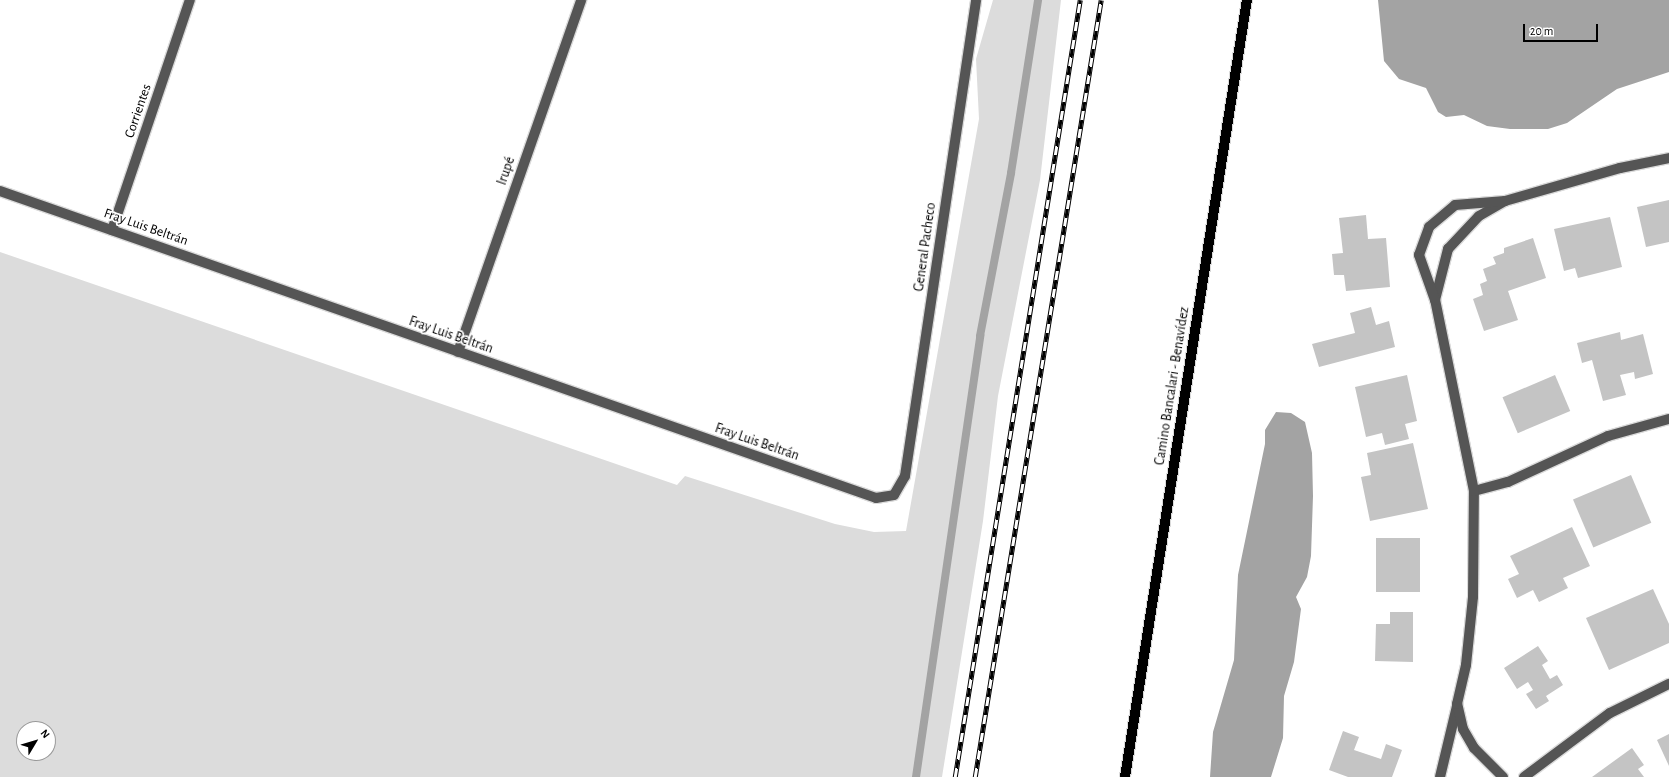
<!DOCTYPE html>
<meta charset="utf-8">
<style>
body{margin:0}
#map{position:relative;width:1669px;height:777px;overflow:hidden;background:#fff;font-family:"Alegreya Sans",sans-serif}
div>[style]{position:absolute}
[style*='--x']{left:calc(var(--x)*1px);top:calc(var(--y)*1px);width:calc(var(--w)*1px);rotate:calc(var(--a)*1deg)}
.green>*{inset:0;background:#dcdcdc}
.water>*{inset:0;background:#a3a3a3}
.stream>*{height:8px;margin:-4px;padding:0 4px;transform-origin:4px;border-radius:4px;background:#a3a3a3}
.building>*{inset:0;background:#c4c4c4;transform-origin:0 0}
.roads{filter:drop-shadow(1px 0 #dbdbdb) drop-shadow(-1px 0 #dbdbdb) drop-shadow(0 1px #dbdbdb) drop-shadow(0 -1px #dbdbdb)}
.minor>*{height:10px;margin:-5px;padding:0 5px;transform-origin:5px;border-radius:5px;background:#555}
.major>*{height:10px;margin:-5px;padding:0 5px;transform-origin:5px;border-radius:5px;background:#000}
.rail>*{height:4.5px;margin-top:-2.25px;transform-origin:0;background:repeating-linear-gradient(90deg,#fff 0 9px,#000 0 18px);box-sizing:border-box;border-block:1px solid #000}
span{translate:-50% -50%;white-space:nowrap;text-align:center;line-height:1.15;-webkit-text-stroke:3.5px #fff;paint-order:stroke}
.street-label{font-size:14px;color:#000}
.north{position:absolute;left:16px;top:721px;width:40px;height:40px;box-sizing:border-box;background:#fff;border:1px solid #999;border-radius:50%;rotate:52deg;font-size:11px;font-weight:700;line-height:16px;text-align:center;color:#000}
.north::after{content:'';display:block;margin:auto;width:14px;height:18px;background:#000;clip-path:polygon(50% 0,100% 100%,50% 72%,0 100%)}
.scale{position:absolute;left:1523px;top:24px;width:75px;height:18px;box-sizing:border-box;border:2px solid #000;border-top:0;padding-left:5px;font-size:12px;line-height:14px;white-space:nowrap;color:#000;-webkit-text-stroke:3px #fff;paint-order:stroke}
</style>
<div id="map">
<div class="green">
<i style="clip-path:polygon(evenodd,993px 0,1061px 0,1040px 180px,998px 396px,983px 521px,942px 777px,0 777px,0 252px,677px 485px,685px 476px,835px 524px,874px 532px,906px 531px,979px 119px,976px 59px,993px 0,24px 729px,48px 729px,48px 753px,24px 753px,24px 729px)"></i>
</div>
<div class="water">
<i style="clip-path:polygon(1378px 0,1669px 0,1669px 72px,1617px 89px,1567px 123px,1548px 129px,1510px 129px,1487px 126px,1464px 115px,1446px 117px,1438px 112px,1426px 88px,1399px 79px,1384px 61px)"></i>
<i style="clip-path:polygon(1276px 412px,1291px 413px,1305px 422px,1312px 453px,1313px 496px,1311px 556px,1307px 577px,1296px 597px,1301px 609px,1294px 662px,1284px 696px,1283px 738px,1271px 777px,1210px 777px,1213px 732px,1234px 660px,1238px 575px,1265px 444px,1265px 430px)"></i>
</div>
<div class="stream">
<i style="--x:916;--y:777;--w:446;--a:-81.7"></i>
<i style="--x:980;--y:336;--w:166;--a:-79.2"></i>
<i style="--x:1011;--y:173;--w:175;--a:-81.1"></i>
</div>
<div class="building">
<i style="clip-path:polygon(1669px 200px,1669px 242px,1646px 247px,1637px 207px)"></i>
<i style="clip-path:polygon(1366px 215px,1368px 239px,1386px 238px,1390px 287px,1346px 291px,1344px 275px,1334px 275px,1332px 254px,1343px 253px,1339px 218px)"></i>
<i style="clip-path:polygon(1610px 217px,1622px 267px,1578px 278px,1575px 268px,1564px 271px,1554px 229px)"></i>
<i style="clip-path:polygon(1533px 238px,1546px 278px,1508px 291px,1518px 320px,1484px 331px,1473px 299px,1483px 295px,1480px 284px,1487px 281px,1483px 269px,1496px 264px,1493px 257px,1504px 253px,1504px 248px)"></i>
<i style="clip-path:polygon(1371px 307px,1376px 325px,1389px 321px,1395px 347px,1319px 367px,1312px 344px,1355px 333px,1350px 313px)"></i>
<i style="clip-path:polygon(1620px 332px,1621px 340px,1643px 334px,1653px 374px,1635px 379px,1634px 372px,1620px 375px,1626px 395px,1603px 401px,1592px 360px,1582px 363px,1577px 343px)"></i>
<i style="clip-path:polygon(1407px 375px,1417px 421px,1405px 424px,1409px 439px,1385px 445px,1382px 433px,1366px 437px,1355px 387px)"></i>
<i style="left:1555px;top:375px;width:39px;height:57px;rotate:67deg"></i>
<i style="clip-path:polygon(1413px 443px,1428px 509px,1370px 521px,1361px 477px,1371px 475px,1367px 453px)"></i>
<i style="left:1631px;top:475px;width:52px;height:63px;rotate:67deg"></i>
<i style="clip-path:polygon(1572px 527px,1590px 566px,1563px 578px,1568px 588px,1539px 602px,1533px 590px,1517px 598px,1508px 579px,1519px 574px,1510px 556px)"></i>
<i style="left:1376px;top:538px;width:44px;height:54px"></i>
<i style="clip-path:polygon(1653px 589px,1669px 624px,1669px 643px,1609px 670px,1586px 618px)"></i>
<i style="clip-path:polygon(1390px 612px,1413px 612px,1413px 662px,1375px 661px,1376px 624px,1390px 624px)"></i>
<i style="clip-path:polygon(1538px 646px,1548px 661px,1542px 665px,1550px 679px,1557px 675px,1563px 685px,1546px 696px,1549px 701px,1536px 709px,1526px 694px,1533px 690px,1528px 682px,1517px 689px,1504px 668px)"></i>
<i style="clip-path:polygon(1343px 731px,1359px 737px,1354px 750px,1381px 759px,1386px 744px,1402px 750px,1392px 777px,1348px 777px,1329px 770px)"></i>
<i style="clip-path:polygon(1669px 734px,1669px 766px,1657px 740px)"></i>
<i style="clip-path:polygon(1632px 748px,1644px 765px,1638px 769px,1644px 777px,1592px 777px)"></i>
</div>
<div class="roads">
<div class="minor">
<i style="--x:0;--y:191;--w:928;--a:19.31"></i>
<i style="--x:876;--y:498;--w:18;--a:-9"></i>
<i style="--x:894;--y:495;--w:22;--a:-60"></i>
<i style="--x:905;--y:476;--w:481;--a:-81.5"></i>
<i style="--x:112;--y:230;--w:243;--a:-71.3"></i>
<i style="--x:1435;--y:300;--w:53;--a:-75.7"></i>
<i style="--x:1448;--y:249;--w:45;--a:-46.8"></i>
<i style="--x:1479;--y:216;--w:30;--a:-30"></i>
<i style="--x:1505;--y:201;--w:120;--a:-16"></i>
<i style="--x:1620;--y:168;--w:50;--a:-11.5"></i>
<i style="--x:458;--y:352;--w:373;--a:-70.7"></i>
<i style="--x:1474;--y:491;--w:35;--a:-15"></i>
<i style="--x:1508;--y:482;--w:110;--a:-24.7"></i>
<i style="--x:1608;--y:436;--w:63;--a:-15.6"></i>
<i style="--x:1440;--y:777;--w:73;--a:-76.5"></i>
<i style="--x:1503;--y:777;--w:41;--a:-135"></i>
<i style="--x:1474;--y:748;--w:22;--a:-120"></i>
<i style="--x:1463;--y:729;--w:26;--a:-103"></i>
<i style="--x:1457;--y:704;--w:40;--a:-77"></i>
<i style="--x:1466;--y:665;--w:68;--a:-84.1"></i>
<i style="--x:1473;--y:597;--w:106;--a:-89.5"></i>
<i style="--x:1474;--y:491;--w:195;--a:-101.5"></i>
<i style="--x:1435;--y:300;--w:48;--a:-109.6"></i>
<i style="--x:1419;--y:255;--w:30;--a:-70"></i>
<i style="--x:1429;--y:227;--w:34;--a:-40"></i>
<i style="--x:1455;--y:205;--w:50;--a:-4.6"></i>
<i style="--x:1524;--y:777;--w:107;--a:-36.7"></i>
<i style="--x:1610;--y:713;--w:66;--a:-26.2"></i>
</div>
<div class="major">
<i style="--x:1125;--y:777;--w:787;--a:-81.08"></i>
</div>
</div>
<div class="rail">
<i style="--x:955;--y:777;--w:787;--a:-80.86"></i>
<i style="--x:975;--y:777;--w:787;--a:-80.79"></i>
</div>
<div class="street-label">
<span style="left:138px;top:111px;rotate:-71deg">Corrientes</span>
<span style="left:506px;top:171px;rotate:-71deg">Irupé</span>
<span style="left:146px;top:227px;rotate:19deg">Fray Luis Beltrán</span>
<span style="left:925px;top:247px;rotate:-82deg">General Pacheco</span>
<span style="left:451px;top:335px;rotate:19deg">Fray Luis Beltrán</span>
<span style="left:1172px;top:386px;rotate:-81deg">Camino Bancalari - Benavídez</span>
<span style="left:757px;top:442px;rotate:19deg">Fray Luis Beltrán</span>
</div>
<div class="north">N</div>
<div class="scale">20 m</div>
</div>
